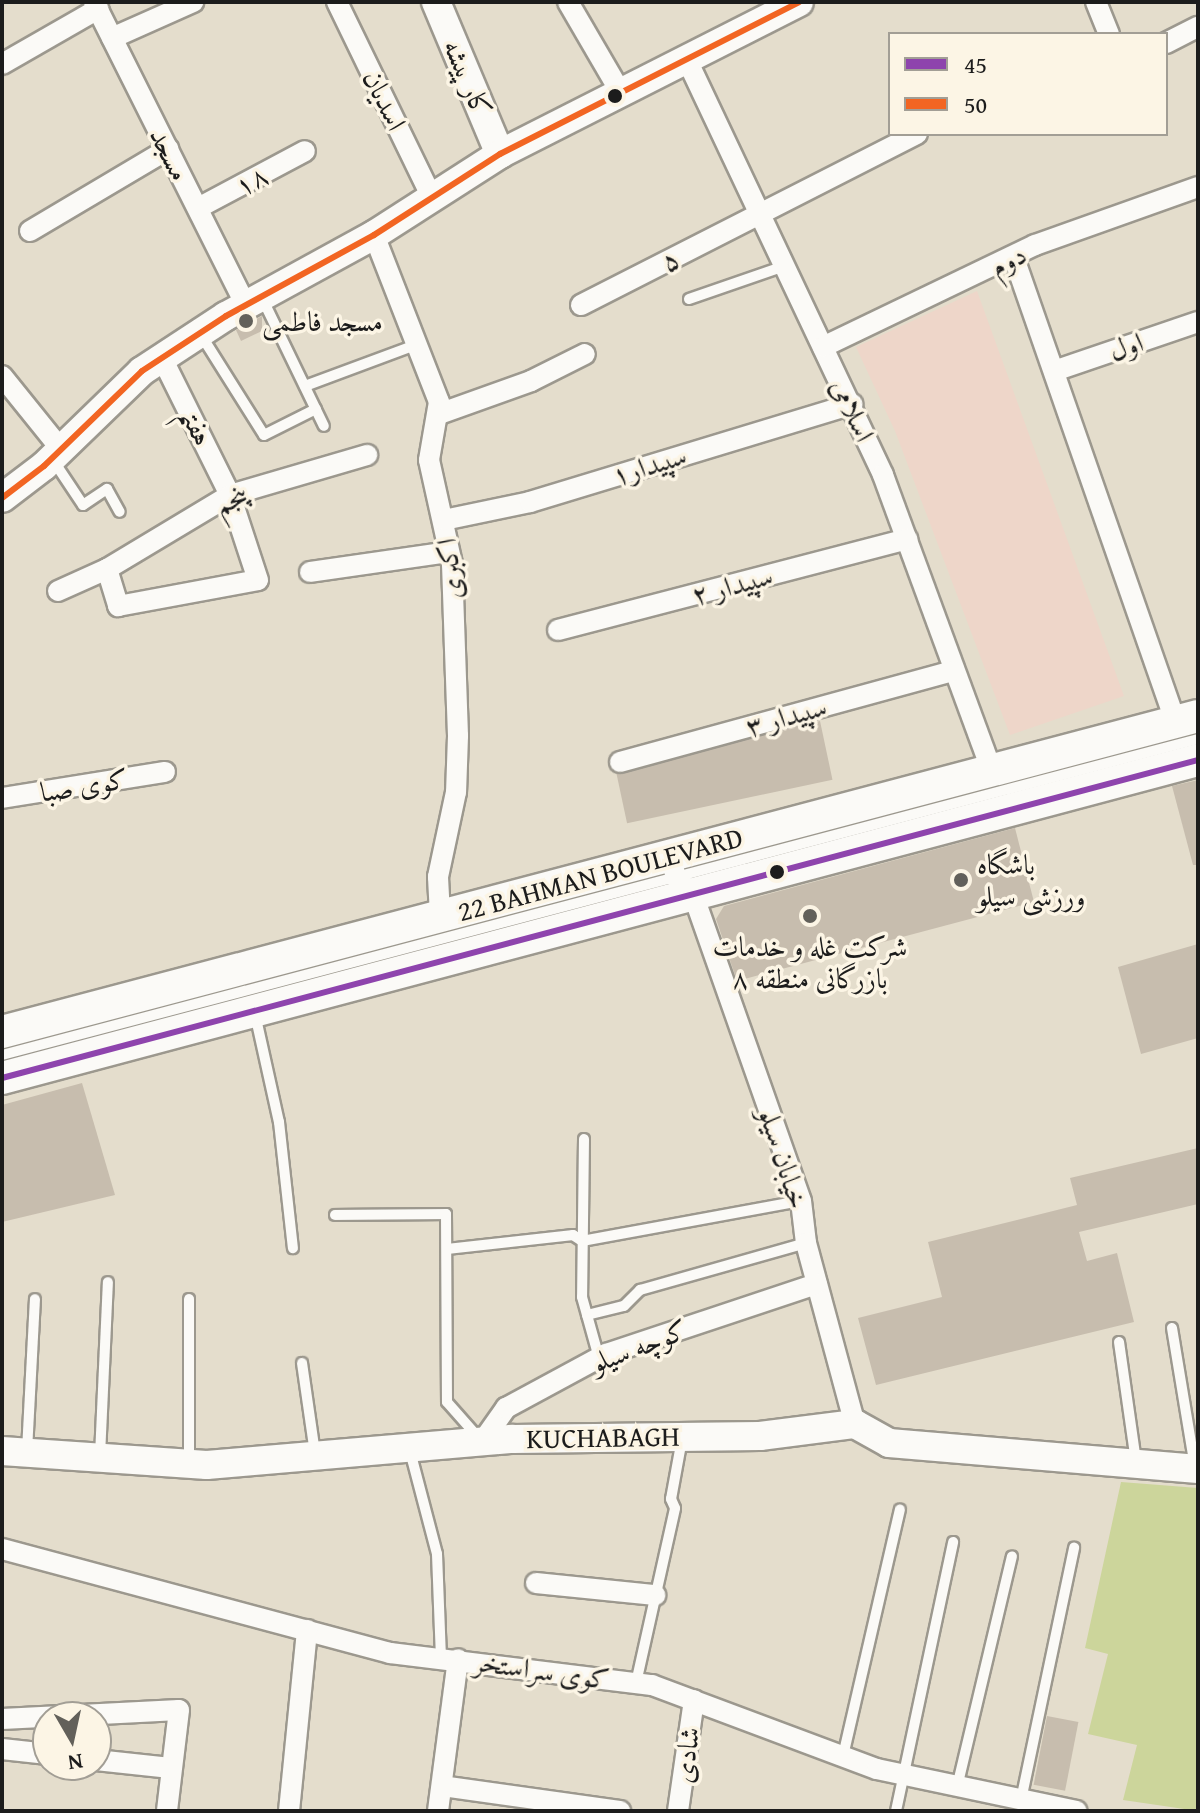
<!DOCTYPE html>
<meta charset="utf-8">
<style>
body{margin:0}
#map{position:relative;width:1200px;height:1813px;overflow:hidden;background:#e4ddcc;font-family:"Gentium Book Plus",Amiri,serif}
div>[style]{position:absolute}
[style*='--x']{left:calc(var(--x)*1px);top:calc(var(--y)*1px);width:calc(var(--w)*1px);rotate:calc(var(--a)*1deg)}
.built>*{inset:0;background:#eed6c9}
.green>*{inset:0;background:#ccd59b}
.building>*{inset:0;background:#c7bdae;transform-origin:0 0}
.roads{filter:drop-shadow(2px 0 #9c988e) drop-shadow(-2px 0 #9c988e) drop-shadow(0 2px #9c988e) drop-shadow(0 -2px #9c988e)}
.service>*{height:10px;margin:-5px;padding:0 5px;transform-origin:5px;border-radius:5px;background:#fbfaf7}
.minor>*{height:20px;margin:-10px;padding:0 10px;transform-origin:10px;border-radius:10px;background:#fbfaf7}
.secondary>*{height:28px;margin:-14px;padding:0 14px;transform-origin:14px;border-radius:14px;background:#fbfaf7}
.primary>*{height:32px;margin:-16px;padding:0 16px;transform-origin:16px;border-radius:16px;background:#fbfaf7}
.bus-1>*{height:6px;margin:-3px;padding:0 3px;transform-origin:3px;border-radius:3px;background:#8e44ad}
.bus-2>*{height:6px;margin:-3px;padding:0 3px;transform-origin:3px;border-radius:3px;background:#f26522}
.dots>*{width:22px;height:22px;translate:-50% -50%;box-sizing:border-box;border:4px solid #fcf5e5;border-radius:50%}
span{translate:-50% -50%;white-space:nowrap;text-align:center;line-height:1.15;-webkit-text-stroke:7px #fcf5e5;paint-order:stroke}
.street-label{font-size:28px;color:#1c1c1c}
.poi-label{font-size:28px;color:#1c1c1c}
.left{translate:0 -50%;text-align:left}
.frame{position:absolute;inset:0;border:4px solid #1c1c1c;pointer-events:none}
.legend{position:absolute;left:888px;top:32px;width:280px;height:104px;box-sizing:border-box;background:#fcf5e5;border:2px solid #a29e95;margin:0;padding:10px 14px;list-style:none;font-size:24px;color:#1c1c1c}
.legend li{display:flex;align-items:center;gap:16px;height:40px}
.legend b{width:40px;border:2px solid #a29e95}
.north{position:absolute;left:32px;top:1701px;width:80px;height:80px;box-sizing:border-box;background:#fcf5e5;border:2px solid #a29e95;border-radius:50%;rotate:171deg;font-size:22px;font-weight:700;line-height:32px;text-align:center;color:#1c1c1c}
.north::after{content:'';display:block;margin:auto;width:28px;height:36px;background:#62605a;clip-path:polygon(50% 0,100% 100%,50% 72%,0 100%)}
</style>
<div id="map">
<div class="built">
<i style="clip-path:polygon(977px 291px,1124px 696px,1010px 735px,895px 431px,856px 347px)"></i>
</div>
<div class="green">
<i style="clip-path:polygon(1121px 1482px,1198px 1488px,1198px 1811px,1123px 1800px,1137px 1745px,1088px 1734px,1108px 1654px,1085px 1648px)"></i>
</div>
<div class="building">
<i style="clip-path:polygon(262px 316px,262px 331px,241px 341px,236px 330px)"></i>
<i style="left:820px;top:721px;width:60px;height:210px;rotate:78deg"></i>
<i style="clip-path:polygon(1198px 780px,1198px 865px,1193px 865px,1172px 786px)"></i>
<i style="clip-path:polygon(1015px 828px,1034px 902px,737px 981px,716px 919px,724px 906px)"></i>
<i style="clip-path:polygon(1198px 944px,1198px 1038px,1141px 1054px,1118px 967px)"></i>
<i style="clip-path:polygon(82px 1083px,115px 1195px,2px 1222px,2px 1105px)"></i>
<i style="clip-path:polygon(1198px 1148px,1198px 1204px,1079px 1232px,1087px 1261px,1117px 1253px,1134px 1322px,876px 1385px,858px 1318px,942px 1297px,928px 1242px,1077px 1205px,1070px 1178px)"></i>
<i style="left:1047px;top:1716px;width:32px;height:70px;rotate:11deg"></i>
</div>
<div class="roads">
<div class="service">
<i style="--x:262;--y:298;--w:142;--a:64.2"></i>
<i style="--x:689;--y:299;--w:98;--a:-19"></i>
<i style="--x:201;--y:335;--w:118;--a:57.8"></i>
<i style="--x:264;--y:435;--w:58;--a:-26.6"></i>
<i style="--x:305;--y:386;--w:121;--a:-20.4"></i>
<i style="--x:53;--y:460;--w:54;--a:56.3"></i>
<i style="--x:83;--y:505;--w:29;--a:-34"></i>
<i style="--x:107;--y:489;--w:26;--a:61"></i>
<i style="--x:255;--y:1014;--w:111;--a:77.5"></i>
<i style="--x:279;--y:1122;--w:127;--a:83.7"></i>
<i style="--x:2;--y:1055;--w:1237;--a:-14.8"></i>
<i style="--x:584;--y:1139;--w:158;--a:90.7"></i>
<i style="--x:582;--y:1297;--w:63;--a:74.4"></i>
<i style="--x:335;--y:1215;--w:111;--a:-0.5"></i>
<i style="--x:446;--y:1214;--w:188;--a:89.7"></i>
<i style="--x:447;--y:1402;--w:47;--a:48.5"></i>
<i style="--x:447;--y:1249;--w:127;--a:-6.3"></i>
<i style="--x:573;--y:1235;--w:11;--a:34"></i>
<i style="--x:582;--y:1241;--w:223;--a:-10.4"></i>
<i style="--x:189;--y:1299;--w:163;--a:90"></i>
<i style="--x:587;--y:1315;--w:38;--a:-14"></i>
<i style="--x:624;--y:1306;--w:23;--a:-45"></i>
<i style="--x:640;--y:1290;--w:173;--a:-15.8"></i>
<i style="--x:1172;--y:1328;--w:141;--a:80.6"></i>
<i style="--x:1119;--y:1342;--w:121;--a:81.9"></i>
<i style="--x:302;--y:1363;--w:91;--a:81.8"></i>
<i style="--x:27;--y:1451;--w:152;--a:-87"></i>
<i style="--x:410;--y:1451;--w:106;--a:75.3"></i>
<i style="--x:437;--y:1554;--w:104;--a:87.8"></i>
<i style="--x:100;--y:1456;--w:174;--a:-87.4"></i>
<i style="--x:636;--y:1683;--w:179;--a:-77.4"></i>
<i style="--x:675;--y:1508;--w:10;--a:-114"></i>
<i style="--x:671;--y:1499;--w:61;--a:-79.6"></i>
<i style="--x:843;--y:1756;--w:253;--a:-77"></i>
<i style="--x:957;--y:1787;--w:237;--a:-76.6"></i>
<i style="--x:1021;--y:1800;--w:258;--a:-78.1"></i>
<i style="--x:896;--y:1811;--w:275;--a:-78"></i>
</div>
<div class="minor">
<i style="--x:94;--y:2;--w:339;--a:63.4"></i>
<i style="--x:337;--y:2;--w:218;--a:64.1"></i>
<i style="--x:568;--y:2;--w:105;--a:59.8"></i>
<i style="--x:1096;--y:2;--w:35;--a:68"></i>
<i style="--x:112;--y:38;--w:89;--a:-24"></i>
<i style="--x:1166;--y:43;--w:36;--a:-27"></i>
<i style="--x:687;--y:60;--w:459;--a:64.7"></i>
<i style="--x:883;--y:475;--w:316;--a:69.8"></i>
<i style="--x:2;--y:64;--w:111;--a:-29.8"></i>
<i style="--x:198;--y:208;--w:121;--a:-28"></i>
<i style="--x:30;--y:231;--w:161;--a:-30.7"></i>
<i style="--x:374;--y:235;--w:179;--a:68.7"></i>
<i style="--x:439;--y:402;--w:59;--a:99.8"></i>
<i style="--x:429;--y:460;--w:107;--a:77.5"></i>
<i style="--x:452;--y:564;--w:172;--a:88"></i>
<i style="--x:458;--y:736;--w:56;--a:92"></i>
<i style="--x:456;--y:792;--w:87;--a:102"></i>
<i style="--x:438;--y:877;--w:39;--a:87"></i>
<i style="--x:1014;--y:258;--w:491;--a:70.8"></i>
<i style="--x:581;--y:305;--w:377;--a:-27"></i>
<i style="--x:823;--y:347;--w:235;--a:-25.7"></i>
<i style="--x:1035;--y:245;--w:173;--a:-19.6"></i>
<i style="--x:1054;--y:371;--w:152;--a:-18.8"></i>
<i style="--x:2;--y:376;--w:94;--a:51.1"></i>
<i style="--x:439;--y:414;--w:98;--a:-19.7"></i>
<i style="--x:531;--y:381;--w:60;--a:-26.6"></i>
<i style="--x:444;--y:520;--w:88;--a:-11.8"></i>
<i style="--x:530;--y:502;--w:337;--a:-16.9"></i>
<i style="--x:107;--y:569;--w:39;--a:73"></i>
<i style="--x:118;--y:606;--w:142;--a:-10.5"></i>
<i style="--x:258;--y:580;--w:89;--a:-108.2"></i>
<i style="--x:230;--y:495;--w:153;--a:-116.4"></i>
<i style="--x:310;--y:572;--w:140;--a:-8.2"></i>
<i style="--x:58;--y:591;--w:54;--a:-24.2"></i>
<i style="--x:107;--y:569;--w:144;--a:-31"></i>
<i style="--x:230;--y:495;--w:143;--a:-16.3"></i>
<i style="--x:558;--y:630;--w:361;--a:-14.6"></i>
<i style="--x:620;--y:762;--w:344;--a:-15.3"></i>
<i style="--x:2;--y:798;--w:165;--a:-9.1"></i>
<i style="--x:670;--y:856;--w:22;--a:74"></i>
<i style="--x:676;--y:877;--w:27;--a:48"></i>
<i style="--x:694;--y:897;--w:322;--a:70.6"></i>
<i style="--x:801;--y:1201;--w:42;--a:83.2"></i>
<i style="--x:806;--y:1243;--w:188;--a:74.9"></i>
<i style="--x:482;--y:1442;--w:42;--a:-54.8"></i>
<i style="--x:506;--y:1408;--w:114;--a:-28.4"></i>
<i style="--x:606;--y:1354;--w:222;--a:-18.4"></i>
<i style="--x:2;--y:1549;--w:402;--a:15"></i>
<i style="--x:390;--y:1653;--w:264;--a:7"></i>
<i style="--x:652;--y:1685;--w:240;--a:20.5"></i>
<i style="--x:877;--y:1769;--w:204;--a:11.9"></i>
<i style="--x:536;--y:1583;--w:120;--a:5.8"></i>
<i style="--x:2;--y:1719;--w:177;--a:-2.9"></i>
<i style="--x:179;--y:1710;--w:102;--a:96.8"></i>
<i style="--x:2;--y:1749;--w:46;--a:6.2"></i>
<i style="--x:96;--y:1760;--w:75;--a:6.1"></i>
<i style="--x:442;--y:1786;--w:180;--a:8"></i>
<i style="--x:289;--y:1811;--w:182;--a:-84.3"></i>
<i style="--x:438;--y:1811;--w:153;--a:-82.5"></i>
<i style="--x:678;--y:1811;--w:112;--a:-81.8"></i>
</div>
<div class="secondary">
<i style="--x:436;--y:2;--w:165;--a:67.2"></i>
<i style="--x:2;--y:498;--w:53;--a:-37.3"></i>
<i style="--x:44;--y:466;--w:136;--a:-44.1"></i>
<i style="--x:142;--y:371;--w:100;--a:-33.2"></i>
<i style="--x:226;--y:316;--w:169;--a:-28.7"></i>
<i style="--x:374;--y:235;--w:150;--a:-32.7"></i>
<i style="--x:500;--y:154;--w:335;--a:-26.9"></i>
<i style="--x:2;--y:1451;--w:205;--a:3.9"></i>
<i style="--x:207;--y:1465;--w:307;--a:-4.9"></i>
<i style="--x:513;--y:1439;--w:247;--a:-0.7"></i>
<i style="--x:760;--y:1436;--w:96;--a:-7.2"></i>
<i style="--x:855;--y:1424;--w:39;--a:29"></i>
<i style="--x:889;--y:1443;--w:310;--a:4.8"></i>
</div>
<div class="primary">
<i style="--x:2;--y:1032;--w:1237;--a:-14.8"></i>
<i style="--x:2;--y:1078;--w:1238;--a:-14.89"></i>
</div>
</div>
<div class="bus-1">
<i style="--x:2;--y:1078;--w:1238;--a:-14.89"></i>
</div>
<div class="bus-2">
<i style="--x:2;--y:498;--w:53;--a:-37.3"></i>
<i style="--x:44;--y:466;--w:136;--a:-44.1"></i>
<i style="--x:142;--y:371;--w:100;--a:-33.2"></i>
<i style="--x:226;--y:316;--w:169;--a:-28.7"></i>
<i style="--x:374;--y:235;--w:150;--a:-32.7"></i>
<i style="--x:500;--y:154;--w:335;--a:-26.9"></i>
</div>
<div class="dots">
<i style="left:615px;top:96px;background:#1c1c1c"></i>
<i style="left:246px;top:321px;background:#62605a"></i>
<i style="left:777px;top:872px;background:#1c1c1c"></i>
<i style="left:961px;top:880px;background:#62605a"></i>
<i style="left:810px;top:916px;background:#62605a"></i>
</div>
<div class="street-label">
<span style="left:468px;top:78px;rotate:67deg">کار پیشه</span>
<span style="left:385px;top:100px;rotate:64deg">اسدیان</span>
<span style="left:170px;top:154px;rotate:63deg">مسجد</span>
<span style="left:251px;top:180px;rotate:-28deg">۱۸</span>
<span style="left:670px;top:260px;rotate:-27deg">۵</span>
<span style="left:1008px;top:260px;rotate:-27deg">دوم</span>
<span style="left:1126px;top:346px;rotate:-19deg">اول</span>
<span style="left:853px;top:410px;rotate:65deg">اسلامی</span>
<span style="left:197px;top:426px;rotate:63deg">هفتم</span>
<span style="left:649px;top:465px;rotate:-17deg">سپیدار۱</span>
<span style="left:231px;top:499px;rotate:-24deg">پنجم</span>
<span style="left:449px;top:569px;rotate:-96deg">اکبری</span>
<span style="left:732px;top:585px;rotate:-15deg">سپیدار ۲</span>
<span style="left:786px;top:716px;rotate:-15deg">سپیدار ۳</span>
<span style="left:84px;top:785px;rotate:-9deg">کوی صبا</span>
<span style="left:600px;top:874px;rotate:-15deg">22 BAHMAN BOULEVARD</span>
<span style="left:784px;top:1158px;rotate:72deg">خیابان سیلو</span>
<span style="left:639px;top:1346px;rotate:-21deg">کوچه سیلو</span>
<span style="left:603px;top:1437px;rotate:-1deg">KUCHABAGH</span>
<span style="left:542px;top:1670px;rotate:8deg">کوی سراستخر</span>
<span style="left:686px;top:1755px;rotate:-82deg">شادی</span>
</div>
<div class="poi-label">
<span class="left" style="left:262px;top:321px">مسجد فاطمی</span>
<span class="left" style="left:977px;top:880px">باشگاه<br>ورزشی سیلو</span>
<span style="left:810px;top:962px">شرکت غله و خدمات<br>بازرگانی منطقه ۸</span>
</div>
<div class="frame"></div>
<ul class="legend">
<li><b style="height:10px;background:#8e44ad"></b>45</li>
<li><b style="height:10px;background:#f26522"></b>50</li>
</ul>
<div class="north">N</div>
</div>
